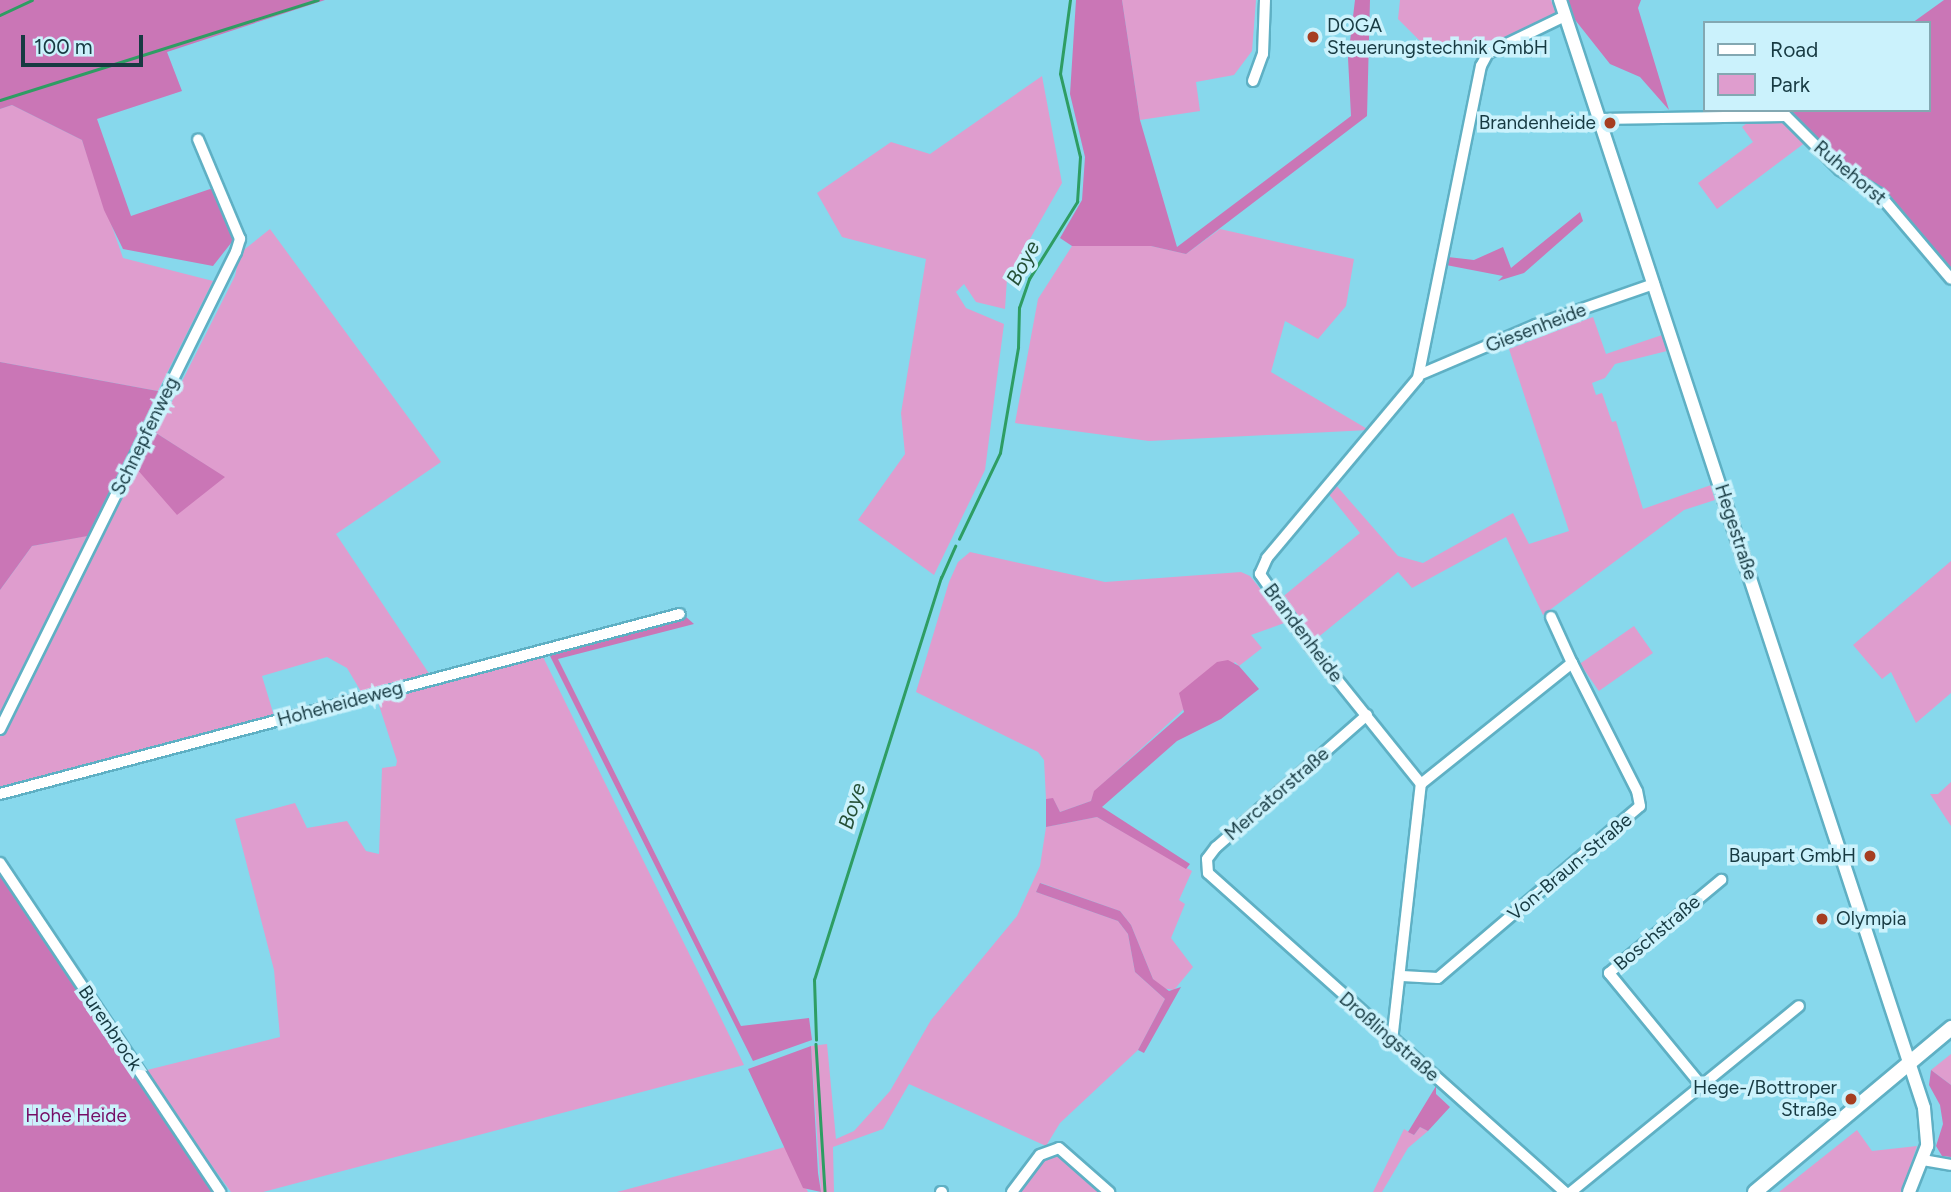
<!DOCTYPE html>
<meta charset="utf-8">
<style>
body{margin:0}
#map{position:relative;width:1951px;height:1192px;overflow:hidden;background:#87d8ec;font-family:Figtree,sans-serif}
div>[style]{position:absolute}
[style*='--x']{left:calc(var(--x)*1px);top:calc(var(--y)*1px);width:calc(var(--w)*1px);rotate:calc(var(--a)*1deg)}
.green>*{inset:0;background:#df9dce;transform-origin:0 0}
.forest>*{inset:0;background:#ca76b6}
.stream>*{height:2.5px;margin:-1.25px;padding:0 1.25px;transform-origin:1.25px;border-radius:1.25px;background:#2e9d63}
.roads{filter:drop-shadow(2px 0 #5fb0c4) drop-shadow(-2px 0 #5fb0c4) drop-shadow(0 2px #5fb0c4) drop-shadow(0 -2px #5fb0c4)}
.minor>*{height:10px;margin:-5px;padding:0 5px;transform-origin:5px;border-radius:5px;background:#fff}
.tertiary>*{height:12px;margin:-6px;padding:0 6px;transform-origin:6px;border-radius:6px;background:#fff}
.secondary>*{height:14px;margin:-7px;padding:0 7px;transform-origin:7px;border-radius:7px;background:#fff}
.dots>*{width:19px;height:19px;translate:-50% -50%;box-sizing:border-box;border:4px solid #cbf2fc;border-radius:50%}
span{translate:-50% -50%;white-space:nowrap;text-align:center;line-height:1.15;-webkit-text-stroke:7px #cbf2fc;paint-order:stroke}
.poi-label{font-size:19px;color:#173a42}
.left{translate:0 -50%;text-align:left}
.right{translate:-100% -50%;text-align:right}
.street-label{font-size:19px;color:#173a42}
.park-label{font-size:19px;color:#760e66}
.water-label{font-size:21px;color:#255037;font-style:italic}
.legend{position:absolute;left:1703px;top:21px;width:228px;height:91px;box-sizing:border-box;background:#cbf2fc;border:2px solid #83a8b2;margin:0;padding:9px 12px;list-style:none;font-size:21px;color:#173a42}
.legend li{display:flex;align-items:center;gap:14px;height:35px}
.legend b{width:35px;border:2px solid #83a8b2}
.scale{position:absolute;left:21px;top:35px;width:122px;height:32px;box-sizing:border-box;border:4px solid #173a42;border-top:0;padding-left:9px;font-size:21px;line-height:24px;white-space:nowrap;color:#173a42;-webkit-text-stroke:5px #cbf2fc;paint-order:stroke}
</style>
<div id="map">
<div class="green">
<i style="clip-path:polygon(1122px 0,1256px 0,1252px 51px,1234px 75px,1196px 82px,1200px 111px,1140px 120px)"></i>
<i style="clip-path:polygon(1400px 0,1551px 0,1556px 14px,1479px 52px,1422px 43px,1398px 19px)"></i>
<i style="clip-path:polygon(1042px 76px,1062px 183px,1007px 279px,1005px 309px,976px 302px,964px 284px,956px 292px,966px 308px,1004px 324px,985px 470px,934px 575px,858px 520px,905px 454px,901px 413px,926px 259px,842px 237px,817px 193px,891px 142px,930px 154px)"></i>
<i style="clip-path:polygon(12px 105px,82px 140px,123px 258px,213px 281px,158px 391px,0 362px,0 109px)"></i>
<i style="clip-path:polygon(1782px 118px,1806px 142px,1717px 209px,1698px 183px,1753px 142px,1742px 127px,1752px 119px)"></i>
<i style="clip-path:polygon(270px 229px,441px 462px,336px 534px,432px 678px,363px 695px,347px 668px,327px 657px,262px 676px,275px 719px,0 791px,0 737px,136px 467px,224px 477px,156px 433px,235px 276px,240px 253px)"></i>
<i style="clip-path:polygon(1220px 229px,1354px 259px,1346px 306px,1318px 339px,1285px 321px,1271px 372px,1369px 430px,1149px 441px,1015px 423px,1038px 299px,1072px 246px,1151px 246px,1186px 254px)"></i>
<i style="clip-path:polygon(1593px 317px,1606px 354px,1662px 335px,1667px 351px,1615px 364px,1605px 378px,1592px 383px,1596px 395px,1602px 393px,1612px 422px,1616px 421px,1643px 509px,1711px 485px,1715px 500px,1684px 510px,1543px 615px,1506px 537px,1412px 588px,1398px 572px,1316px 639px,1280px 599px,1360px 533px,1327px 492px,1335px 484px,1398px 556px,1423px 563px,1513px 513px,1529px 544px,1569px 531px,1509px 349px)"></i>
<i style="clip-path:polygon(91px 535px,0 719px,0 590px,32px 546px)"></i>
<i style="clip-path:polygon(970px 552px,1105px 582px,1241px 572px,1250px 576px,1287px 622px,1251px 635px,1262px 648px,1239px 666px,1235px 662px,1095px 791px,1091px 801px,1060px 812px,1053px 799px,1046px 799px,1044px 760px,1038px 752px,916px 692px,949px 582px,958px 562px)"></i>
<i style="clip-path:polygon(1951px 561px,1951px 693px,1916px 723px,1891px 672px,1882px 679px,1853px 645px)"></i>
<i style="left:1634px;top:626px;width:33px;height:66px;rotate:55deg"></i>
<i style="clip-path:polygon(543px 657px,744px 1065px,263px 1192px,231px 1192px,143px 1071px,280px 1037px,274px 970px,235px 819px,295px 803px,307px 828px,347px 821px,366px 851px,379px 854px,382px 768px,396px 766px,397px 761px,377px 699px)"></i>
<i style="clip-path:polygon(1951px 782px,1951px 826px,1930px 794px,1938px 794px)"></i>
<i style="clip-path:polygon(1097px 817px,1192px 871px,1179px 900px,1185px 904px,1171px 938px,1193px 967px,1174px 990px,1162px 988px,1153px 979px,1131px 925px,1120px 911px,1041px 883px,1036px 892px,1118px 921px,1128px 934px,1135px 972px,1165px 999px,1138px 1050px,1060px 1123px,1046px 1146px,909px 1084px,883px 1129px,833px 1147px,834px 1192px,821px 1192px,811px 1046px,827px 1044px,836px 1139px,854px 1131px,890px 1091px,931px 1020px,1017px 916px,1040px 866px,1046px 827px)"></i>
<i style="clip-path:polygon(1951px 1054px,1951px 1085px,1931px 1070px)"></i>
<i style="clip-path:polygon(1420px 1127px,1428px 1131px,1408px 1148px,1382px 1192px,1373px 1192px,1404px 1129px,1414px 1135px)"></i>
<i style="clip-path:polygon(1857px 1130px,1872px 1151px,1917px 1146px,1902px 1192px,1779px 1192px)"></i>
<i style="clip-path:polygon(785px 1147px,808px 1192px,617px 1192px)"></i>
<i style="clip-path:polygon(1060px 1152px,1101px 1192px,1016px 1192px,1040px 1161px)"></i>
</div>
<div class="forest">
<i style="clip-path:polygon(0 0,325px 0,167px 52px,182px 91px,97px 119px,131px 216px,216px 187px,235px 238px,213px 266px,123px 249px,104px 210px,82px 140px,12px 105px,0 109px)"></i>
<i style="clip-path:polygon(1076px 0,1122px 0,1140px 120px,1177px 247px,1351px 116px,1348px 58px,1355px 0,1370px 0,1367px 116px,1186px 254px,1151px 246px,1072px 246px,1060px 238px,1082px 200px,1085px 157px,1070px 94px)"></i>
<i style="clip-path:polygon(1568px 0,1641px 0,1638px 8px,1669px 110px,1640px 77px,1610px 64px,1572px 16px)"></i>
<i style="clip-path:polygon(1944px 0,1951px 0,1951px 273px,1879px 189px,1841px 167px,1788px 110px,1928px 110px,1928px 23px,1912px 23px)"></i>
<i style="clip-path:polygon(1580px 212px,1583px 221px,1524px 273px,1498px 281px,1503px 276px,1446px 265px,1448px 257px,1474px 260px,1503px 247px,1511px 268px)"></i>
<i style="clip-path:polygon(0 362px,174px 394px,156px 433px,225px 477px,177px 515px,136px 468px,104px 533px,32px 546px,0 590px)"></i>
<i style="clip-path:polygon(685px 616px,694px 624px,558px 659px,741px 1026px,809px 1018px,812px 1040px,753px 1061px,549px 654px)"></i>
<i style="clip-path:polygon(1228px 660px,1239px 666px,1259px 689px,1221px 719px,1177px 741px,1102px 807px,1190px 864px,1186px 869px,1097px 817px,1046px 827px,1046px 799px,1053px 798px,1060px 812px,1091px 801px,1094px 791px,1184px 712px,1179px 693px,1217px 662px)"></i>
<i style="clip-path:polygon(0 871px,218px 1192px,0 1192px)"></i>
<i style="clip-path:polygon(1040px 883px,1120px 911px,1131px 925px,1153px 979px,1169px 991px,1181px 987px,1144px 1053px,1138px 1050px,1165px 999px,1135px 972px,1128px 934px,1118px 921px,1036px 892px)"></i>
<i style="clip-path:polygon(811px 1046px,818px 1173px,821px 1192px,803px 1188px,748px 1069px)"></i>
<i style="clip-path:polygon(1931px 1070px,1951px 1085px,1951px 1157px,1942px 1156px,1936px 1146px,1943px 1124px,1940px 1105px,1929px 1085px)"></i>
<i style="clip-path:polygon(1436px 1086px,1436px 1094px,1450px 1107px,1428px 1131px,1420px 1127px,1414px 1135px,1408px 1132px)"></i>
</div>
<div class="stream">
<i style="--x:0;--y:15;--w:35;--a:-25"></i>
<i style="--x:0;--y:100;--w:333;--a:-17.5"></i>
<i style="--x:959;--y:539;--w:95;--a:-64.5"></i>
<i style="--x:1000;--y:453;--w:107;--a:-80.3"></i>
<i style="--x:1018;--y:348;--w:40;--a:-88.6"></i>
<i style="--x:1019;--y:308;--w:31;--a:-71"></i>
<i style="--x:1029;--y:279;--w:91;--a:-58.1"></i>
<i style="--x:1077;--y:202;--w:45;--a:-86.2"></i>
<i style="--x:1080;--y:157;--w:85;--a:-103.5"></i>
<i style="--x:1060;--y:74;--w:75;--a:-82.3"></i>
<i style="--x:816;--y:1040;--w:60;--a:-91.9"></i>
<i style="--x:814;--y:980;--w:422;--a:-72.5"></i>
<i style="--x:941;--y:578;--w:35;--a:-66"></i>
<i style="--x:816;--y:1044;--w:148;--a:86.5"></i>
</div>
<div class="roads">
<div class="minor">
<i style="--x:1253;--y:81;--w:29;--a:-70"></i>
<i style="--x:1263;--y:54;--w:54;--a:-87.9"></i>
<i style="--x:1600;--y:119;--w:186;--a:-0.9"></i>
<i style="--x:1786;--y:116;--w:76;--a:45"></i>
<i style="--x:1840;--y:170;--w:46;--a:31.6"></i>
<i style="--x:1879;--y:194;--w:111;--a:49.7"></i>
<i style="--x:1419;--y:375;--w:127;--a:-23.1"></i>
<i style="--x:1536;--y:325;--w:125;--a:-19.2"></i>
<i style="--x:1551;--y:617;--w:51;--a:65.5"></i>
<i style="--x:1367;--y:715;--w:201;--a:138.8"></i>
<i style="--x:1216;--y:847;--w:15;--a:127"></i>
<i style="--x:1207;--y:859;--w:14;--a:86"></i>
<i style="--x:1208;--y:873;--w:479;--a:41.8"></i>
<i style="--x:0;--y:729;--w:532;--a:-63.68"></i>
<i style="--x:236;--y:252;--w:14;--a:-73"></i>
<i style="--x:240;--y:239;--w:108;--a:-112.8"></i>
<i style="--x:0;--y:794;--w:703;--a:-14.83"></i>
<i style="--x:0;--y:863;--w:396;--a:56.2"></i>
<i style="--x:1402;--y:976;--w:36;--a:3"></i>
<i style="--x:1438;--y:978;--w:265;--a:-40.4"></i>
<i style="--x:1640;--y:806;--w:15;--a:-101"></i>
<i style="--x:1637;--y:791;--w:144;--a:-116.9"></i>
<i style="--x:1572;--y:663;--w:193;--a:141.3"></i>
<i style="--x:1392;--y:1041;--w:259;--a:-83.6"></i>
<i style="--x:1421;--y:784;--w:177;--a:-128.8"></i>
<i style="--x:1310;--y:646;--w:88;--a:-124.8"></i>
<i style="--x:1260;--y:574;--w:17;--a:-66"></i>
<i style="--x:1267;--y:558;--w:235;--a:-50"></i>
<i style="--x:1418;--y:378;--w:318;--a:-78.6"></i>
<i style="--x:1481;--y:66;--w:15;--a:-62"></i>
<i style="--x:1488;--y:53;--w:85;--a:-25.7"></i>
<i style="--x:1701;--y:1085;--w:145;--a:-129.4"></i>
<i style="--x:1609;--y:973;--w:146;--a:-39.7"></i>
<i style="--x:1923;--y:1160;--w:28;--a:10"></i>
<i style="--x:941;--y:1192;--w:1;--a:0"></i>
<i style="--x:1012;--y:1192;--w:46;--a:-52.9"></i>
<i style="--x:1040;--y:1155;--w:20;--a:-20"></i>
<i style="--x:1059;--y:1148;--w:67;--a:41.3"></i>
<i style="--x:1571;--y:1192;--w:294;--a:-39.2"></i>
</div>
<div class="tertiary">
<i style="--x:1560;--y:0;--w:1166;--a:71.81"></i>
<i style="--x:1924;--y:1108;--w:38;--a:85"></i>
<i style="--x:1927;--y:1146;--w:49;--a:111.4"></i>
</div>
<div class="secondary">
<i style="--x:1755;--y:1192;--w:256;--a:-39.9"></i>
</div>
</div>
<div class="dots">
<i style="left:1313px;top:37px;background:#a63e21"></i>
<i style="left:1610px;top:123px;background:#a63e21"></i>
<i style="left:1870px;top:856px;background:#a63e21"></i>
<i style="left:1822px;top:919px;background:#a63e21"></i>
<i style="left:1851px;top:1099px;background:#a63e21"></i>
</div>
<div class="poi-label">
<span class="left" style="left:1327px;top:37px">DOGA<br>Steuerungstechnik GmbH</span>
<span class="right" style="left:1596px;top:123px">Brandenheide</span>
<span class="right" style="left:1856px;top:856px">Baupart GmbH</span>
<span class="left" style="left:1836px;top:919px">Olympia</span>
<span class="right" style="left:1837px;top:1099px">Hege-/Bottroper<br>Straße</span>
</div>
<div class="street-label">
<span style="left:1850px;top:173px;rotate:40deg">Ruhehorst</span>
<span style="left:1536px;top:328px;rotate:-21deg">Giesenheide</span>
<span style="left:145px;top:436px;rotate:-64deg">Schnepfenweg</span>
<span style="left:1736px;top:532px;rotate:72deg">Hegestraße</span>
<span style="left:1303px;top:633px;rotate:53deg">Brandenheide</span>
<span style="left:340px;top:704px;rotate:-15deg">Hoheheideweg</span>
<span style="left:1277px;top:794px;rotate:-41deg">Mercatorstraße</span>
<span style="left:1570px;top:867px;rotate:-40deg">Von-Braun-Straße</span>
<span style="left:1657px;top:933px;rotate:-40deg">Boschstraße</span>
<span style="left:110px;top:1028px;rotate:56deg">Burenbrock</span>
<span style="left:1389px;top:1037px;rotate:41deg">Droßlingstraße</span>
</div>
<div class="park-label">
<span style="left:76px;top:1116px">Hohe Heide</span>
</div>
<div class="water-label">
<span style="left:1023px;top:263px;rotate:-62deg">Boye</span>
<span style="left:852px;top:806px;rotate:-73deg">Boye</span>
</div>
<ul class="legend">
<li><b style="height:9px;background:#fff"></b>Road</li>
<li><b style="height:19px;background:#df9dce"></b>Park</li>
</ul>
<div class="scale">100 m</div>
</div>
